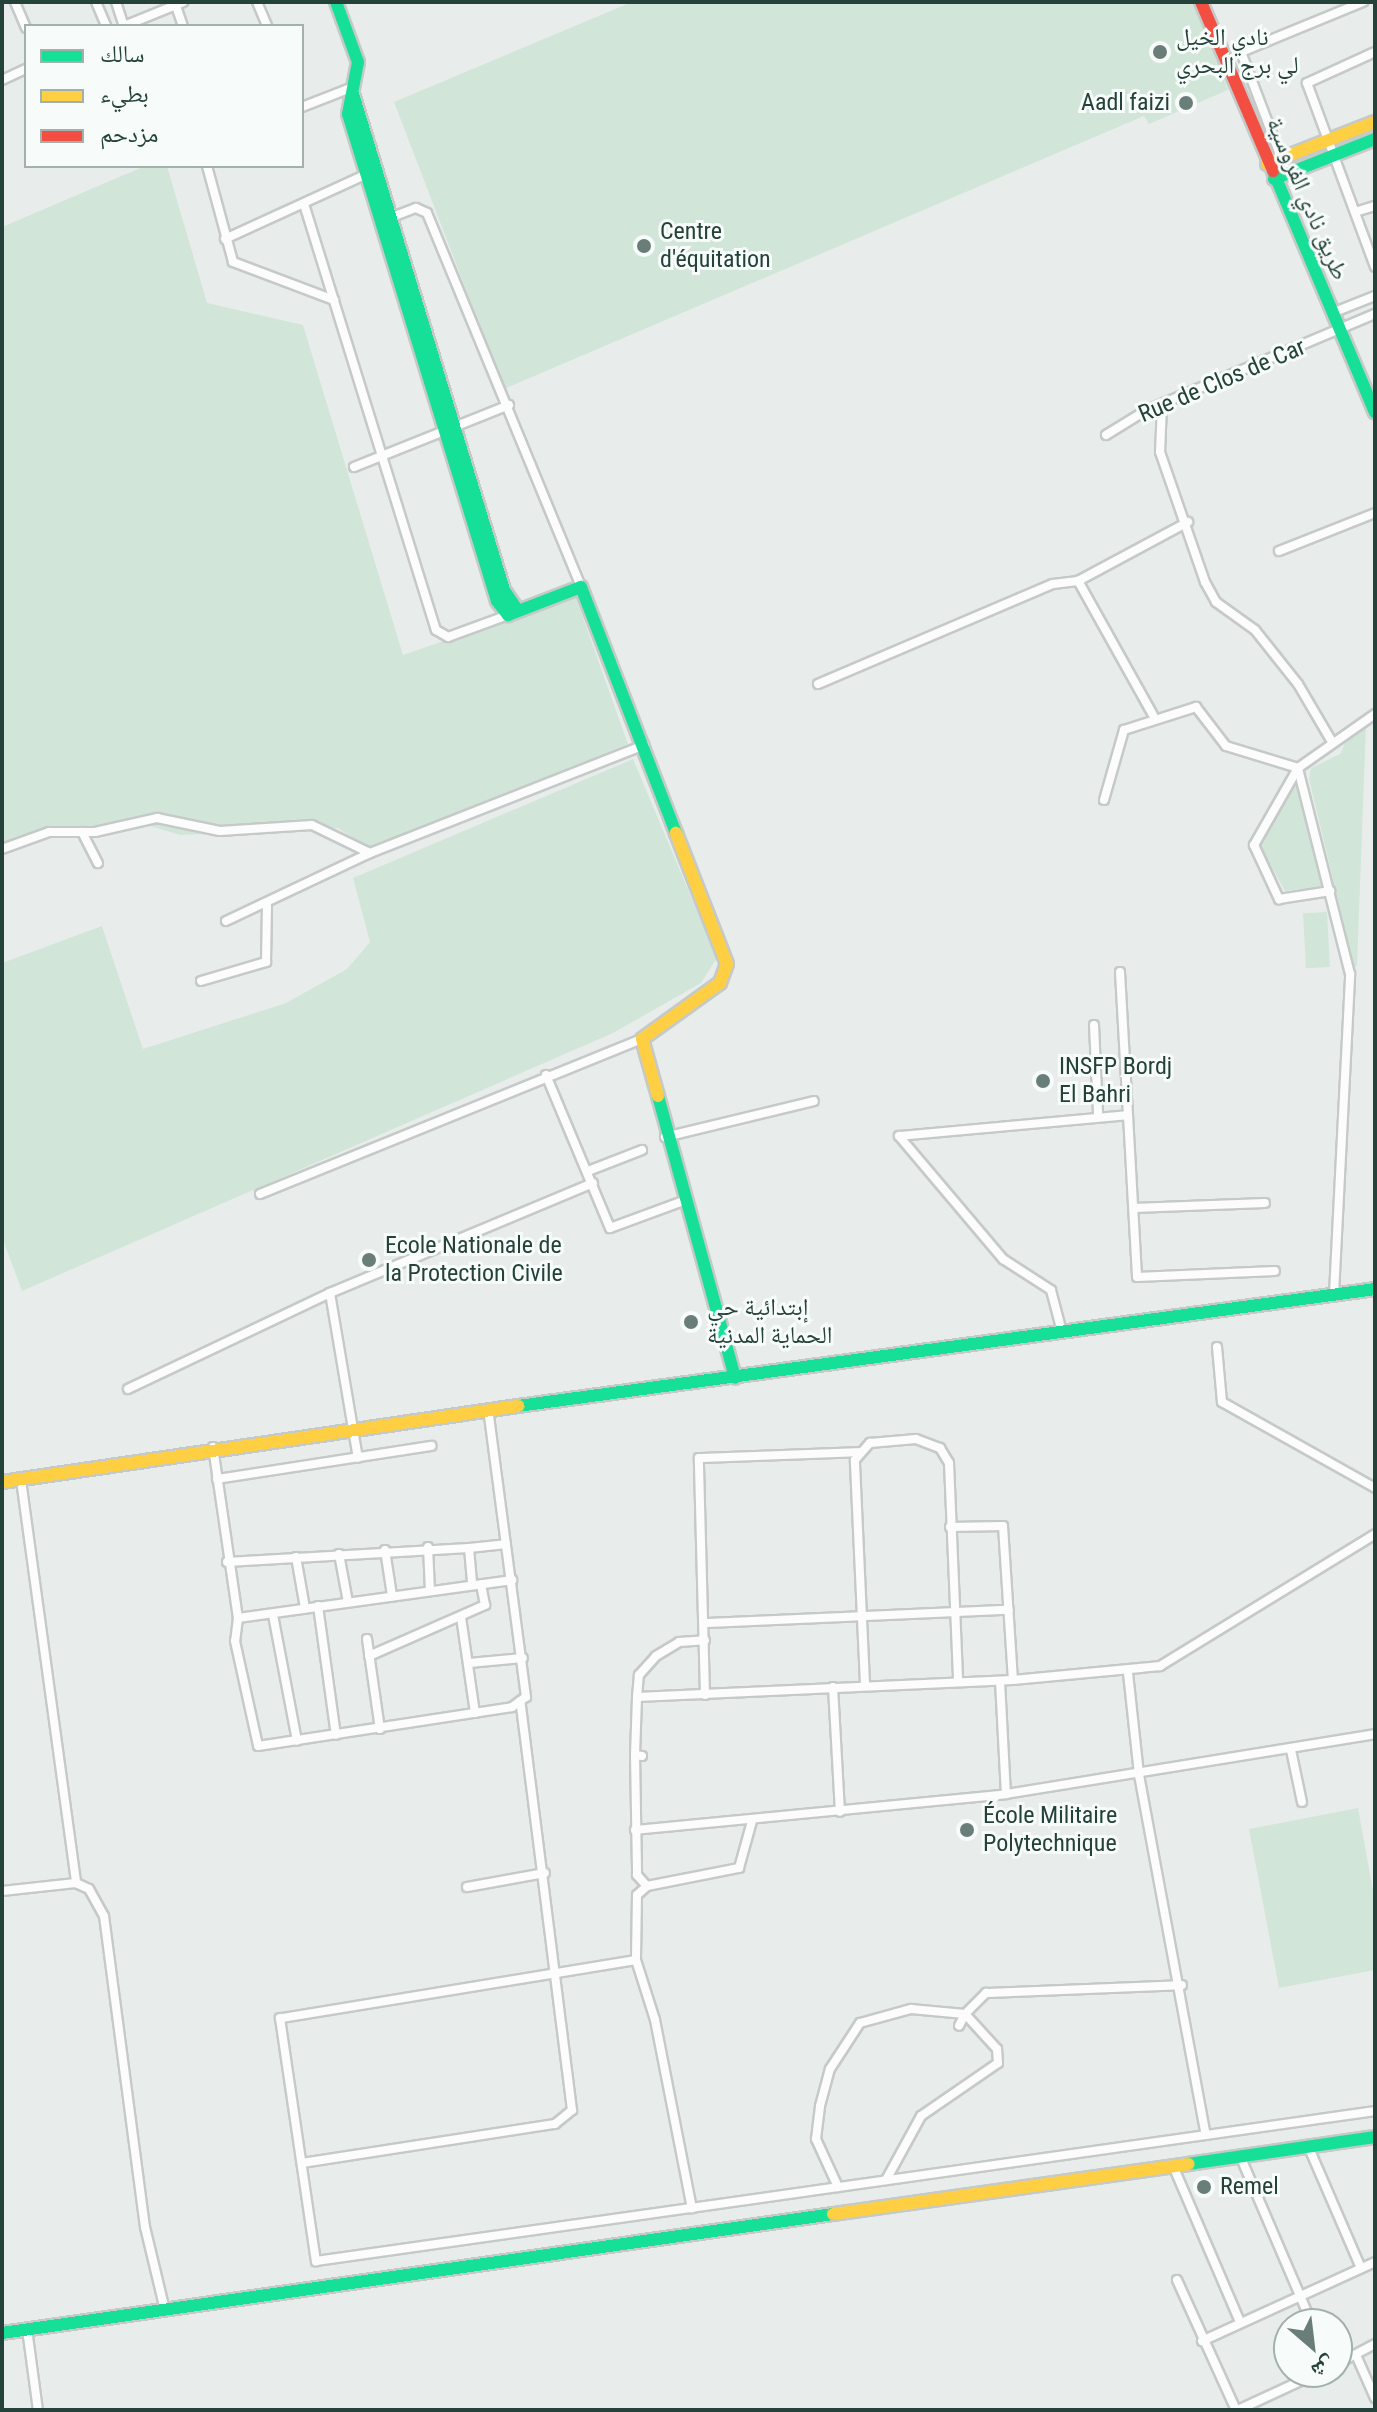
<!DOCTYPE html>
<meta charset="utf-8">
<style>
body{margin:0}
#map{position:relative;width:1377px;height:2412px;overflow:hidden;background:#e8edeb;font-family:"Roboto Condensed","Noto Naskh Arabic",sans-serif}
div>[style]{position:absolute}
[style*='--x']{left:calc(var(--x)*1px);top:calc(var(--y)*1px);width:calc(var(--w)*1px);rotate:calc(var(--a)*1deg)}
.green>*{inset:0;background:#d1e6d8;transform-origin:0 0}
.roads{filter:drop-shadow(2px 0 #c5cac8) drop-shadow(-2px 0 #c5cac8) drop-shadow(0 2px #c5cac8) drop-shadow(0 -2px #c5cac8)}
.street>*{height:8px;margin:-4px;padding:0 4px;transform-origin:4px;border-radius:4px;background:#fcfcfc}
.fast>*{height:12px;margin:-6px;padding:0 6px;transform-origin:6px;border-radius:6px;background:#16e098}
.slow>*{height:12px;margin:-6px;padding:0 6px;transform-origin:6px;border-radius:6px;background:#ffcf43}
.jam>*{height:12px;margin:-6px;padding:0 6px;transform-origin:6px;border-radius:6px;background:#f24e42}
.dots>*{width:22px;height:22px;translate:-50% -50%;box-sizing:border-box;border:4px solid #f7fbf9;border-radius:50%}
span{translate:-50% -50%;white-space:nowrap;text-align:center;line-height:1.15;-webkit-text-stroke:6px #f7fbf9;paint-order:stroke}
.poi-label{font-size:24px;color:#24423a}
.left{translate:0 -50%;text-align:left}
.right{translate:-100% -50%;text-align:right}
.street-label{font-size:24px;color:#24423a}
.frame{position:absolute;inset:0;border:4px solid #24423a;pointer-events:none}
.legend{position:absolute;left:24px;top:24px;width:280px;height:144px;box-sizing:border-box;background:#f7fbf9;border:2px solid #a3b1ad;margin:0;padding:10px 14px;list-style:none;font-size:24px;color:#24423a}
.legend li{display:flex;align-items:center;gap:16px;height:40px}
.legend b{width:40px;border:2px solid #a3b1ad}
.north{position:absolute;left:1273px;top:2308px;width:80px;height:80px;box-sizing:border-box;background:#f7fbf9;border:2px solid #a3b1ad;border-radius:50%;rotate:152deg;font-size:22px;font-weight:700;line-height:32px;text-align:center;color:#24423a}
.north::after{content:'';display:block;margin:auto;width:28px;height:36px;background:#697e78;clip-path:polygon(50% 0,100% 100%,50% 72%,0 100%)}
</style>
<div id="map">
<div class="green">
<i style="clip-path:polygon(632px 2px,1196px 2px,1228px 90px,1149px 124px,1144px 116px,504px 389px,394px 102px)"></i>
<i style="clip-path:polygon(145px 166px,167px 166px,207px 303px,303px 325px,403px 655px,575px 595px,628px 744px,371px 850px,338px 828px,180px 835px,147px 825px,54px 829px,2px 848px,2px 227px)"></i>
<i style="clip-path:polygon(1366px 725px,1357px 966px,1354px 967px,1309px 779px,1311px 768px,1340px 754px,1349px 735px)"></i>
<i style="clip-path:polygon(633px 759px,717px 958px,701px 983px,613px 1033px,22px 1291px,2px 1237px,2px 963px,102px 926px,143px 1049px,286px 1003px,347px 969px,370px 942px,353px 878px)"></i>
<i style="clip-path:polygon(1295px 782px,1325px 886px,1285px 891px,1260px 846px)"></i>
<i style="left:1327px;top:912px;width:55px;height:24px;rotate:87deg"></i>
<i style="clip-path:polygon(1358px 1808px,1375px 1902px,1375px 1970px,1279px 1988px,1249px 1829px)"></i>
</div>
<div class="roads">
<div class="street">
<i style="--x:15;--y:2;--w:28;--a:67"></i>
<i style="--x:96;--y:2;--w:26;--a:67"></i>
<i style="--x:116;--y:2;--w:25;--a:72"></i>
<i style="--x:257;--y:2;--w:26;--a:67"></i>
<i style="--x:175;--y:3;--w:24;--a:71"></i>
<i style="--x:124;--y:26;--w:64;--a:-22.1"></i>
<i style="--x:1375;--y:52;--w:75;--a:155.5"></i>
<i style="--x:1307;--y:83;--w:196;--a:69.7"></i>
<i style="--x:2;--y:80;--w:26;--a:-25"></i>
<i style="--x:302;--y:107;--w:55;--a:-21.4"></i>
<i style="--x:207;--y:166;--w:99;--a:74.8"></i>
<i style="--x:233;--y:262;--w:108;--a:20.6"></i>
<i style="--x:1287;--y:173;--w:129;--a:-110.8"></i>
<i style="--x:1241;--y:52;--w:132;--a:-22.3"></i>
<i style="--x:304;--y:204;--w:446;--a:72.8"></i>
<i style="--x:436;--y:630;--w:14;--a:30"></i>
<i style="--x:448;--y:637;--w:64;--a:-20.1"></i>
<i style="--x:1355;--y:212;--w:21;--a:-17"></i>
<i style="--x:387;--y:219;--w:31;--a:-21"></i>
<i style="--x:416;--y:208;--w:12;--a:24"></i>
<i style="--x:427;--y:213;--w:404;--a:67.6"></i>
<i style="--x:225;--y:239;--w:156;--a:-24.6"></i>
<i style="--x:1332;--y:313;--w:46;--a:-21.6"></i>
<i style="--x:1162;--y:405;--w:47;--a:92.4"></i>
<i style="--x:1160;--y:452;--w:138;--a:70.9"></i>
<i style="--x:1205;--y:582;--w:23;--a:61"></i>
<i style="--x:1216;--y:602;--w:48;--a:35.7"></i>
<i style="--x:1255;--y:630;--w:69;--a:51.5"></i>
<i style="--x:1298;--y:684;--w:67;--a:59.6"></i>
<i style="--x:1106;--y:435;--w:46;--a:-31.6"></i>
<i style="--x:1145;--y:411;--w:250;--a:-22.9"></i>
<i style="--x:354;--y:467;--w:167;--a:-21.8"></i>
<i style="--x:1279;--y:551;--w:103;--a:-21.6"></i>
<i style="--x:818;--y:684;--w:255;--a:-23.1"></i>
<i style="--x:1053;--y:584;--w:25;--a:-7"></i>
<i style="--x:1153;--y:715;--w:154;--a:-119.2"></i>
<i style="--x:1078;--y:581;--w:125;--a:-28.2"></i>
<i style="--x:1104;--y:800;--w:73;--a:-74.1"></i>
<i style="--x:1124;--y:730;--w:76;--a:-17.7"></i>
<i style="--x:1196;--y:707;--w:49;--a:52.4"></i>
<i style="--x:1226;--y:746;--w:75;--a:17"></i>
<i style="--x:1298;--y:768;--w:89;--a:119.7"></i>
<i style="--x:1254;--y:845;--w:60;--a:65.2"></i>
<i style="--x:1279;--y:899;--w:52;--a:-8.9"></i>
<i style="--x:82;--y:832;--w:35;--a:63"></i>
<i style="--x:2;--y:849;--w:50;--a:-19.9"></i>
<i style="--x:49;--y:832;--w:46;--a:0"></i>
<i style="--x:95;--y:832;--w:64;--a:-12.7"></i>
<i style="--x:157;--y:818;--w:64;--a:11.7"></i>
<i style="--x:220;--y:831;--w:92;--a:-3.7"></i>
<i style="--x:312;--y:825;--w:64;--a:25.8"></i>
<i style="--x:226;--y:921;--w:159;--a:-25.3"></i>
<i style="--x:370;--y:853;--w:295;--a:-21.5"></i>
<i style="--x:1120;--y:972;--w:305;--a:86.8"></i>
<i style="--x:1137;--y:1277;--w:138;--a:-2.5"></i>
<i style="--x:201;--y:981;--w:68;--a:-16.3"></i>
<i style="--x:266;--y:962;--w:56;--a:-89"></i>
<i style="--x:1094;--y:1025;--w:89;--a:87.4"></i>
<i style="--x:546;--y:1075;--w:166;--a:67.3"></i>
<i style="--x:610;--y:1228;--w:81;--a:-20.2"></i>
<i style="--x:665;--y:1137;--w:153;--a:-13.6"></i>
<i style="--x:588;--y:1171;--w:58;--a:-21.3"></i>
<i style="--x:260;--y:1194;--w:412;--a:-22.1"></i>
<i style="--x:1134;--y:1208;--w:131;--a:-2.2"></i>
<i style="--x:330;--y:1293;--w:167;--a:80.4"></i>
<i style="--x:1334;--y:1294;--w:320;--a:-87.1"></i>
<i style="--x:1350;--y:974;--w:212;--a:-104.2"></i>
<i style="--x:1298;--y:768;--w:94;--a:-35"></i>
<i style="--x:1062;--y:1332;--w:43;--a:-104.7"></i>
<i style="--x:1051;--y:1290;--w:57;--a:-147.1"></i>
<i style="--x:1003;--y:1259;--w:161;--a:-130.2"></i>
<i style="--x:899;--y:1136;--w:230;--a:-5.2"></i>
<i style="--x:1217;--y:1347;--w:55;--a:84.8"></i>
<i style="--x:1222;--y:1402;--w:176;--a:29.3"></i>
<i style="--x:128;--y:1389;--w:224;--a:-25.4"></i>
<i style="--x:330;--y:1293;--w:285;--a:-22.7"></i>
<i style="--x:213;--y:1447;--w:173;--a:81.7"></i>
<i style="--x:238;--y:1618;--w:23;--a:97"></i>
<i style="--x:235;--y:1641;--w:107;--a:77.6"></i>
<i style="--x:258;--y:1746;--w:257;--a:-8.7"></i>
<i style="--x:512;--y:1707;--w:17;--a:-36"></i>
<i style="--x:526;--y:1697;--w:290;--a:-97.5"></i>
<i style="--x:217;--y:1479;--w:217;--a:-8.8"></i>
<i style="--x:21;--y:1480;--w:407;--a:82.2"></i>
<i style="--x:76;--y:1883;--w:14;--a:25"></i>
<i style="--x:89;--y:1889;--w:31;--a:61"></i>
<i style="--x:104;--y:1916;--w:314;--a:82.5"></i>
<i style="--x:145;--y:2227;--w:85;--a:76.5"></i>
<i style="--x:950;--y:1527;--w:53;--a:-1.1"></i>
<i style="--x:1003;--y:1526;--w:154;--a:86.3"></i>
<i style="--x:428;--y:1547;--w:44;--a:87.4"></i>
<i style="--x:469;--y:1548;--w:37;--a:-6"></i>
<i style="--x:385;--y:1550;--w:47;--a:81.3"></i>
<i style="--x:339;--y:1554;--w:49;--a:79.4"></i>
<i style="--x:296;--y:1557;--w:52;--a:80"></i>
<i style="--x:227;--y:1562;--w:242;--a:-3.3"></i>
<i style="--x:469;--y:1548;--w:37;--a:85"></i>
<i style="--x:318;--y:1606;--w:130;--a:82.1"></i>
<i style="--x:273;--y:1615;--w:128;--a:79.2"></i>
<i style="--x:461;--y:1617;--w:97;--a:81.7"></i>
<i style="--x:238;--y:1618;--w:277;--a:-7.9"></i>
<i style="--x:706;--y:1623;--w:303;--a:-2.5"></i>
<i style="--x:367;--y:1639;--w:91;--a:81.8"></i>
<i style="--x:369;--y:1656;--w:127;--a:-23.7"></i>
<i style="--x:485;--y:1605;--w:21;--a:-101"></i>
<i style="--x:469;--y:1663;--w:54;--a:-5.3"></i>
<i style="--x:1128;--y:1673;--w:103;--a:83.8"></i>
<i style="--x:1139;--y:1775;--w:366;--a:79.5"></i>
<i style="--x:1000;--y:1681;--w:113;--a:87"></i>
<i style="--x:865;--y:1684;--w:224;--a:-92.6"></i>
<i style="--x:855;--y:1460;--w:23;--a:-49"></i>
<i style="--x:870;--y:1443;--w:46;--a:-5"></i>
<i style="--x:916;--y:1439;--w:26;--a:21"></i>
<i style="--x:940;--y:1448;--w:17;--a:59"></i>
<i style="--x:949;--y:1463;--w:219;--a:87.6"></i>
<i style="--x:833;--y:1687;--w:125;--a:86.8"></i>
<i style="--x:705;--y:1695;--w:237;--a:-91.5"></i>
<i style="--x:699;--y:1458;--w:160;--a:-2.1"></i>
<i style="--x:637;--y:1697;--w:22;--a:-85"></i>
<i style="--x:639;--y:1675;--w:25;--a:-48"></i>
<i style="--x:656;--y:1656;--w:27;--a:-31"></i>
<i style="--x:679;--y:1642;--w:26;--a:-4"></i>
<i style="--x:1291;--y:1750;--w:53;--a:78.1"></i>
<i style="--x:635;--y:1755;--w:120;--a:89"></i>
<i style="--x:637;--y:1875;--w:15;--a:48"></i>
<i style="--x:647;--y:1886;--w:13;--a:138"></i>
<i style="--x:637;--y:1895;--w:65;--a:90.9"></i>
<i style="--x:636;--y:1960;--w:361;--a:170.7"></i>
<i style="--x:280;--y:2018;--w:246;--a:81.6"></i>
<i style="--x:316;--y:2261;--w:1070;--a:-8.06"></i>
<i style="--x:642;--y:1756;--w:7;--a:-172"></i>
<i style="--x:635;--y:1755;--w:58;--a:-88"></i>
<i style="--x:637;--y:1697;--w:376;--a:-2.6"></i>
<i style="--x:1013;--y:1680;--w:148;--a:-5.4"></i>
<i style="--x:1160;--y:1666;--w:252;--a:-31.5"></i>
<i style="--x:635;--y:1830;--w:373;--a:-5.5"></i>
<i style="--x:1006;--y:1794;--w:374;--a:-9.2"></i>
<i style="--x:647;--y:1886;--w:94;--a:-11.1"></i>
<i style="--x:739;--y:1868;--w:49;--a:-74.5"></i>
<i style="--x:467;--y:1887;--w:79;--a:-10.2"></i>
<i style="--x:2;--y:1891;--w:74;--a:-6.2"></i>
<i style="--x:636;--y:1960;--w:63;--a:72.4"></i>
<i style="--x:655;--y:2020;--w:192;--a:78.9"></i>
<i style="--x:1309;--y:2148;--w:131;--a:66.6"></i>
<i style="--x:1241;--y:2158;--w:181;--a:66.8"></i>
<i style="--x:302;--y:2163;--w:256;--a:-8.8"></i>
<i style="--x:555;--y:2124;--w:22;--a:-39"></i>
<i style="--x:572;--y:2110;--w:412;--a:-97.2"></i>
<i style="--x:1174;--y:2168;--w:168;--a:66.8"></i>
<i style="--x:886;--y:2180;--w:73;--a:-61.3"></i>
<i style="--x:921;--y:2116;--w:93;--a:-34.5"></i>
<i style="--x:998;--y:2063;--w:14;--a:-94"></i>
<i style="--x:997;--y:2049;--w:47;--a:-132.4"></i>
<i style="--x:965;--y:2014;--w:13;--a:117"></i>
<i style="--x:838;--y:2187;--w:53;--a:-114.6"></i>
<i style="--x:816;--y:2139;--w:33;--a:-83"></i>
<i style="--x:820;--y:2106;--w:38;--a:-75"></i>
<i style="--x:830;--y:2069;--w:55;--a:-56.9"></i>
<i style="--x:860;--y:2023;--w:53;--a:-15.4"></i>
<i style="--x:911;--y:2009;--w:54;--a:5.3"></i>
<i style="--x:965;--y:2014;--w:30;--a:-45"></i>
<i style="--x:986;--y:1993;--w:196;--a:-2.3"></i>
<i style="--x:1177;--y:2280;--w:143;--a:65.6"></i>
<i style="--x:27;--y:2329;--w:82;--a:82.3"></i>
<i style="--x:1202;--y:2341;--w:190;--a:-24.5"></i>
<i style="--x:1356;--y:2355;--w:47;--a:66.2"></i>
<i style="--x:1337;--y:2364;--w:43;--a:-27.8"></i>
<i style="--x:1238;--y:2410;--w:90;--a:-24.9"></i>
</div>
<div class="fast">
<i style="--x:336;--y:2;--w:64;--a:69.9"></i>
<i style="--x:358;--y:62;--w:53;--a:100.9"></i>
<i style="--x:348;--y:114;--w:509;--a:72.99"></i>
<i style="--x:497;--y:601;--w:18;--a:52"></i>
<i style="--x:508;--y:615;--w:78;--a:-21"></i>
<i style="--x:581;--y:587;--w:264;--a:68.9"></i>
<i style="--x:353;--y:94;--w:518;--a:73.07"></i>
<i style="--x:504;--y:590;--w:25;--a:56"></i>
<i style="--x:1273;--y:171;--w:262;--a:67.1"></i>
<i style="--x:1274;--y:179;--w:109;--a:-21.6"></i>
<i style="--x:658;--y:1096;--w:292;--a:74.7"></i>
<i style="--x:518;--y:1406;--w:865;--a:-7.77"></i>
<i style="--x:1188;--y:2164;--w:189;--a:-8.2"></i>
<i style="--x:2;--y:2333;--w:839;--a:-8.15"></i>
</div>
<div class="slow">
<i style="--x:1267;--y:164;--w:116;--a:-21.3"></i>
<i style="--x:658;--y:1096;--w:59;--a:-105.7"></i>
<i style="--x:642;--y:1039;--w:96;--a:-35.7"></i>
<i style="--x:720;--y:983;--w:20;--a:-70"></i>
<i style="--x:727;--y:964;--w:141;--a:-111.3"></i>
<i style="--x:2;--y:1482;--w:522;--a:-8.38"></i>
<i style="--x:833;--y:2214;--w:359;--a:-8"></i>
</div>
<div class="jam">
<i style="--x:1201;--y:2;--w:184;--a:66.9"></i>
</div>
</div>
<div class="dots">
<i style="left:1160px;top:52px;background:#697e78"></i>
<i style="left:1186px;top:103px;background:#697e78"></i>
<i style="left:644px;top:246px;background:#697e78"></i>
<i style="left:1043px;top:1081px;background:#697e78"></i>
<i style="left:369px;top:1260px;background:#697e78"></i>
<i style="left:691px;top:1322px;background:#697e78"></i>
<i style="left:967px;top:1830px;background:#697e78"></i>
<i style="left:1204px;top:2187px;background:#697e78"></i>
</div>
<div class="poi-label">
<span class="left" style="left:1176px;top:52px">نادي الخيل<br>لي برج البحري</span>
<span class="right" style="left:1170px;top:103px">Aadl faizi</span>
<span class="left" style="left:660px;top:246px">Centre<br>d'équitation</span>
<span class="left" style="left:1059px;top:1081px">INSFP Bordj<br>El Bahri</span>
<span class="left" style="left:385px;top:1260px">Ecole Nationale de<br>la Protection Civile</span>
<span class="left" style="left:707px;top:1322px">إبتدائية حي<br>الحماية المدنية</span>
<span class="left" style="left:983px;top:1830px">École Militaire<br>Polytechnique</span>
<span class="left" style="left:1220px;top:2187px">Remel</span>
</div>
<div class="street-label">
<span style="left:1307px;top:199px;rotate:67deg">طريق نادي الفروسية</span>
<span style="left:1222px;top:381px;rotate:-23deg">Rue de Clos de Car</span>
</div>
<div class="frame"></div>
<ul class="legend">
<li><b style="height:10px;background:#16e098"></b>سالك</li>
<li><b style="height:10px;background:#ffcf43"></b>بطيء</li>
<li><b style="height:10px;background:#f24e42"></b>مزدحم</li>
</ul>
<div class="north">ش</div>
</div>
